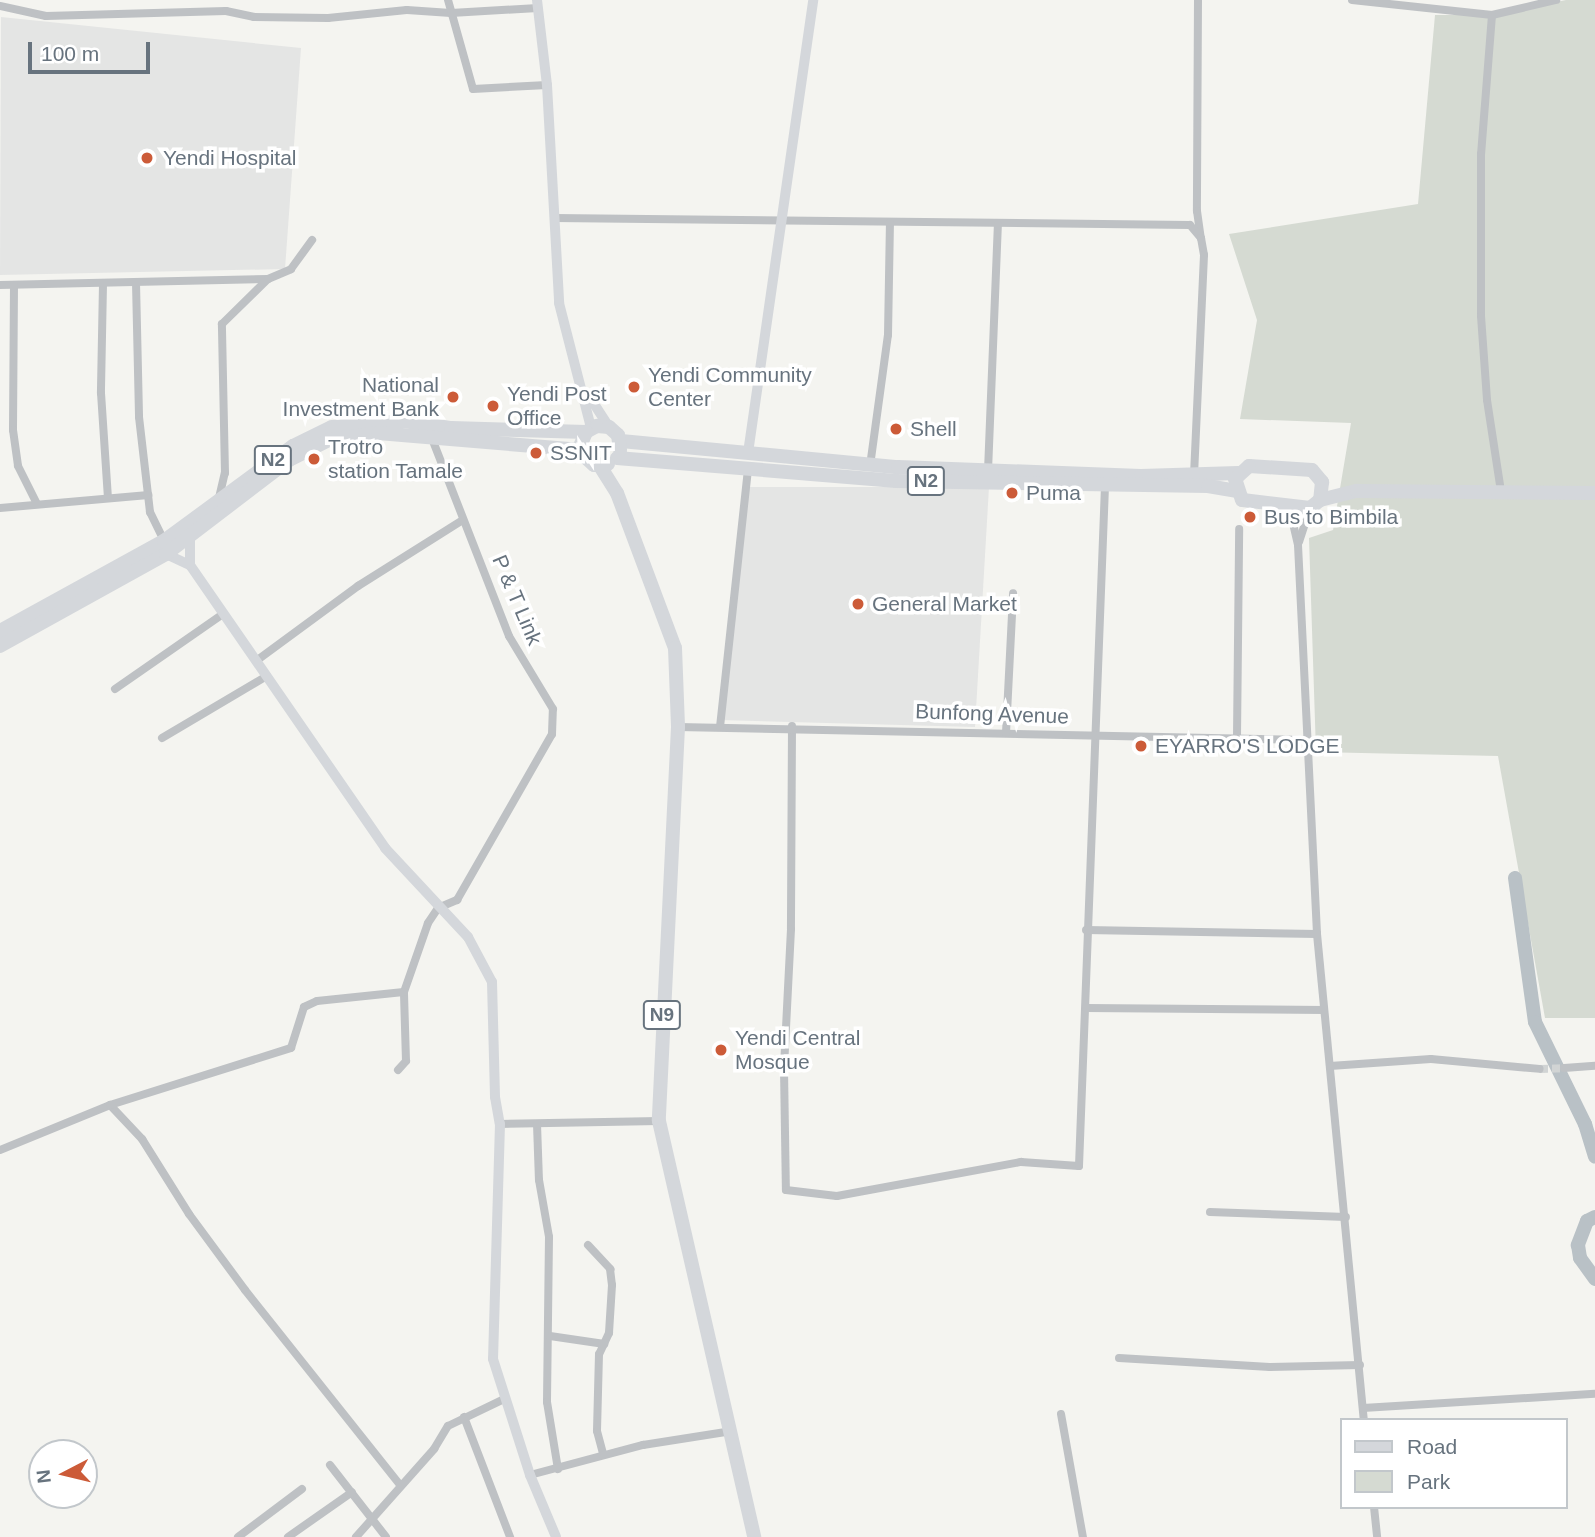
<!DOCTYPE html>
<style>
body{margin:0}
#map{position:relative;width:1595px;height:1537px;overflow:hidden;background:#f4f4f0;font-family:Arial,sans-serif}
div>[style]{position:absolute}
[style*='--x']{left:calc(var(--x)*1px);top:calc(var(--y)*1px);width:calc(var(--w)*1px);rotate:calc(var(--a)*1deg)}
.built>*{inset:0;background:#e4e5e4}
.green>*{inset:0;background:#d5dad2}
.river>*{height:14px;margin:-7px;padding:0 7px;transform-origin:7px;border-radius:7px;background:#b9c1c6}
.street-tunnel>*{height:8px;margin-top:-4px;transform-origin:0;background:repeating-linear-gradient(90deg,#d1d4d4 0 8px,transparent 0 12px)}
.street>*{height:8px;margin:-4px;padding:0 4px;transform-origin:4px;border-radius:4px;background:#bec1c4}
.secondary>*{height:10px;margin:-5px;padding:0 5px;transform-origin:5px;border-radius:5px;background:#d4d7db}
.highway>*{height:14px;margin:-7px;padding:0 7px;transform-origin:7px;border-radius:7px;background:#d4d7db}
.dots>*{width:19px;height:19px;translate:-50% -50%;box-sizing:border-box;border:4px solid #fff;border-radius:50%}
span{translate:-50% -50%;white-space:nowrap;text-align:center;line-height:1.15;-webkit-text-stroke:7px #fff;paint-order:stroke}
.shield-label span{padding:2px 5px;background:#fff;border:2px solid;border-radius:5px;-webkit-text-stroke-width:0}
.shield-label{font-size:19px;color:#67737e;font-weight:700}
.poi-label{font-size:21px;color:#67737e}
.left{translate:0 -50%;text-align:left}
.right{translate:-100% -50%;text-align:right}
.street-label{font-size:21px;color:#67737e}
.legend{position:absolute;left:1340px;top:1418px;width:228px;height:91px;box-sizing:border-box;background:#fff;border:2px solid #c2c7cb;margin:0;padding:9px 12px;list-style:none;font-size:21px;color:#67737e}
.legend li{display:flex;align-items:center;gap:14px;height:35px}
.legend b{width:35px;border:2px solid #c2c7cb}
.north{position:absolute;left:28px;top:1439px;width:70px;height:70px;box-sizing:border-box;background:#fff;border:2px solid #c2c7cb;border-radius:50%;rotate:263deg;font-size:19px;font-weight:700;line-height:28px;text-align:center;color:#67737e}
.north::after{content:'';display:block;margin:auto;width:24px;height:32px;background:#cc5b38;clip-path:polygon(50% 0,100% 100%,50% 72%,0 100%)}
.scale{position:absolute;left:28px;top:42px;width:122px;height:32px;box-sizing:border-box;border:4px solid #67737e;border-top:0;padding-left:9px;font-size:21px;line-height:24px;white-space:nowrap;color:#67737e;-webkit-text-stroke:5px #fff;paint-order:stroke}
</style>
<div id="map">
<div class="built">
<i style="clip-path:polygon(1px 17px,301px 48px,285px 269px,0 275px)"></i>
<i style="clip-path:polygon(749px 487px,989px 487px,975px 727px,720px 720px)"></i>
</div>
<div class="green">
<i style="clip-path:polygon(1566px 0,1595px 0,1595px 1018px,1545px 1018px,1498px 756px,1316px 752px,1309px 538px,1333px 530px,1351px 423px,1240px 419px,1257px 320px,1229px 234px,1418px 204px,1435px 15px,1492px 15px)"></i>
</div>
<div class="river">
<i style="--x:1515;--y:878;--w:145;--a:82.1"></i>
<i style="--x:1535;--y:1022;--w:114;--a:63.9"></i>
<i style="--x:1585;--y:1124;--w:34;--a:73"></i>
<i style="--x:1595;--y:1217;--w:9;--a:153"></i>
<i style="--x:1587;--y:1221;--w:26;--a:111"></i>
<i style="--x:1578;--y:1245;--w:13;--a:81"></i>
<i style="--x:1580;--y:1258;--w:26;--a:54"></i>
</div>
<div class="street-tunnel">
<i style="--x:1540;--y:1069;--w:24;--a:-2"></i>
</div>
<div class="street">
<i style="--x:448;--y:0;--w:92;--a:74.3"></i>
<i style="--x:473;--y:89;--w:74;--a:-3.1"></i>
<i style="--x:1198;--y:0;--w:211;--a:90.3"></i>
<i style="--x:1197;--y:211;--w:27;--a:82"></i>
<i style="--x:1352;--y:0;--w:141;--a:6.1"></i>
<i style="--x:1492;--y:15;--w:66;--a:-13.2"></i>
<i style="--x:0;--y:6;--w:47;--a:12.3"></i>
<i style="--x:46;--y:16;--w:180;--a:-1.6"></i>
<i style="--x:226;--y:11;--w:29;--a:12"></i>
<i style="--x:254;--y:17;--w:74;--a:0.8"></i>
<i style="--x:328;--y:18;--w:79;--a:-5.8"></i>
<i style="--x:407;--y:10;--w:44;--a:3.9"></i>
<i style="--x:451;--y:13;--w:87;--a:-3.3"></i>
<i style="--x:1492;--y:15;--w:139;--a:94.5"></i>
<i style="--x:1481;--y:154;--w:162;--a:90"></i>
<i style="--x:1481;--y:316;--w:84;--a:85.9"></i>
<i style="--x:1487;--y:400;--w:93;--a:81.3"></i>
<i style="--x:554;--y:218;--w:636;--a:0.63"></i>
<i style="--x:1190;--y:225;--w:17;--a:50"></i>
<i style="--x:1201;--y:238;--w:17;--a:80"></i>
<i style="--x:1204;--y:255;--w:218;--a:92.6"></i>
<i style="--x:136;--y:283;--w:134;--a:88.7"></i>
<i style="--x:139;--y:417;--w:96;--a:83.4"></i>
<i style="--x:150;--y:512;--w:32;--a:64"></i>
<i style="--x:103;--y:284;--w:109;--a:91.1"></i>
<i style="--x:101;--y:393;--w:105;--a:86.2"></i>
<i style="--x:0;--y:285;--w:268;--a:-1.3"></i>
<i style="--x:268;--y:279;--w:25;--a:-23"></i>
<i style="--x:291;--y:269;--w:36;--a:-54"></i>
<i style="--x:14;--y:285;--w:145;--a:90.4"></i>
<i style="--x:13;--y:430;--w:36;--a:82"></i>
<i style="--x:18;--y:466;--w:42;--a:63.4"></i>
<i style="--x:870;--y:466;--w:132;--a:-82.2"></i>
<i style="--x:888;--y:335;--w:112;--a:-89"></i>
<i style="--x:988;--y:471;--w:246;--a:-87.7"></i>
<i style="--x:219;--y:498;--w:26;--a:-77"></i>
<i style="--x:225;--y:473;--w:149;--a:-91.2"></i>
<i style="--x:222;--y:324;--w:64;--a:-44.4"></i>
<i style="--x:1289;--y:506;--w:40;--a:77"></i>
<i style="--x:1298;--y:545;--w:389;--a:87.2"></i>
<i style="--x:1317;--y:934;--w:488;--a:84.5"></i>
<i style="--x:0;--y:508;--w:149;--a:-5"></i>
<i style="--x:1299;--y:542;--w:36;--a:-72"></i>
<i style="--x:256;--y:661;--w:127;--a:-36.3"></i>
<i style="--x:358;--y:586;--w:124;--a:-32.2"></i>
<i style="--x:115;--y:689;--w:131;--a:-34.8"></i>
<i style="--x:792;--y:726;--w:203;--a:90.3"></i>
<i style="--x:791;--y:929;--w:140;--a:92.9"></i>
<i style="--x:784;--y:1069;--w:121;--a:89.1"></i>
<i style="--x:786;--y:1190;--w:51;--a:6.7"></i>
<i style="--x:837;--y:1196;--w:187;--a:-10.5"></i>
<i style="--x:1021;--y:1162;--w:58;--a:3.9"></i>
<i style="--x:1079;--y:1166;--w:681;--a:-87.81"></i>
<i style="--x:678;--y:727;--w:627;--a:1.19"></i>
<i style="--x:720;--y:727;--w:261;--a:-83.8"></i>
<i style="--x:1006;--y:733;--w:140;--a:-87.1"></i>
<i style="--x:1237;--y:737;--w:208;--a:-89.4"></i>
<i style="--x:162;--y:738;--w:122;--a:-30.6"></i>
<i style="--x:1086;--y:930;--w:231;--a:1"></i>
<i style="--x:1086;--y:1008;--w:238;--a:0.5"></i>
<i style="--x:1330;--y:1066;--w:101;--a:-4"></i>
<i style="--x:1431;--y:1059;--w:109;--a:5.2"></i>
<i style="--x:1564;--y:1068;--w:31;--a:-4"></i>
<i style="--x:398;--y:1070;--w:12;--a:-48"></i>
<i style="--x:406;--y:1061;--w:69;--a:-91.7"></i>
<i style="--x:404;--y:992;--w:73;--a:-70.8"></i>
<i style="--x:428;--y:923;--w:18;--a:-56"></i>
<i style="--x:438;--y:908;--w:21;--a:-23"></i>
<i style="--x:457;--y:900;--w:191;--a:-60.2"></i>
<i style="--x:552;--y:734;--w:25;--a:-88"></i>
<i style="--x:553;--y:709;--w:85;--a:-121.1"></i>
<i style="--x:509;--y:636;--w:215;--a:-111.3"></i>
<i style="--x:110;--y:1105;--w:47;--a:46.7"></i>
<i style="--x:142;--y:1139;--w:89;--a:57.9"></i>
<i style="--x:189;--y:1214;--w:94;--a:53.6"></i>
<i style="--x:245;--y:1290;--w:249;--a:51.5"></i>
<i style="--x:500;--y:1124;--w:159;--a:-1.1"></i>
<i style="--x:537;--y:1124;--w:56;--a:88"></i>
<i style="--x:539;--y:1180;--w:58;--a:80"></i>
<i style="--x:549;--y:1237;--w:165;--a:90.7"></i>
<i style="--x:547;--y:1402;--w:68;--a:80.7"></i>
<i style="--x:0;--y:1150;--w:119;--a:-22.2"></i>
<i style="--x:110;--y:1105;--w:190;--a:-17.5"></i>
<i style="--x:291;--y:1048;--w:43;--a:-72.4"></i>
<i style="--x:304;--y:1007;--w:14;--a:-25"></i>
<i style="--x:317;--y:1001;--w:87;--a:-5.9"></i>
<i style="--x:1210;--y:1212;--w:136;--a:2.1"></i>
<i style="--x:588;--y:1245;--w:33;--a:47"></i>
<i style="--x:610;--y:1269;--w:16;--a:83"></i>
<i style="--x:612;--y:1285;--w:48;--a:93.6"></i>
<i style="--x:609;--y:1333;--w:23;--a:115"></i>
<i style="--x:599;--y:1354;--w:77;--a:91.5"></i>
<i style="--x:597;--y:1431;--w:24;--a:75"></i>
<i style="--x:550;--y:1336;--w:55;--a:8.4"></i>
<i style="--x:1119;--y:1358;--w:151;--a:3.4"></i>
<i style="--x:1270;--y:1367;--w:90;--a:-1.3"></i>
<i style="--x:1363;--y:1408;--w:232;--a:-3.5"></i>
<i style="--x:1061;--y:1414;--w:125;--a:79.9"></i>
<i style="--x:464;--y:1417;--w:129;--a:69"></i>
<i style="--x:330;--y:1465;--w:91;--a:52.1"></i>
<i style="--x:530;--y:1475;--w:117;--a:-14.9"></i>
<i style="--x:643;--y:1445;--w:90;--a:-8.9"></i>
<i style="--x:1374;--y:1507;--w:30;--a:84"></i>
<i style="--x:238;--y:1537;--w:80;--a:-36.9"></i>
<i style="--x:288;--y:1537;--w:78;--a:-35.1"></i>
<i style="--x:356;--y:1537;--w:118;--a:-48.4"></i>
<i style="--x:434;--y:1449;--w:27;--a:-59"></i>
<i style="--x:448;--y:1426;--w:62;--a:-25.7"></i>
</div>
<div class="secondary">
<i style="--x:537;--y:0;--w:86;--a:83.3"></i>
<i style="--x:547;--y:85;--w:218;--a:86.8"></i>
<i style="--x:559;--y:303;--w:129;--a:75.6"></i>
<i style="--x:587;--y:393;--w:40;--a:57.1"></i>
<i style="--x:748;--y:453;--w:458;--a:-81.8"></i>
<i style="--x:166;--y:554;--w:26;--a:25"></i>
<i style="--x:190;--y:565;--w:344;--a:55.4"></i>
<i style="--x:385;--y:848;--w:122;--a:47"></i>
<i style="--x:468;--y:937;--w:51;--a:61.9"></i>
<i style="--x:492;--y:982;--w:115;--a:88.5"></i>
<i style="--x:495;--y:1097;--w:27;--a:80"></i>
<i style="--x:500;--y:1124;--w:235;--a:91.7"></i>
<i style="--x:493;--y:1359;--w:122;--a:72.3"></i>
<i style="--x:530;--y:1475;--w:67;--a:67.2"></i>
<i style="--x:190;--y:565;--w:27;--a:-90"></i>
</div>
<div class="highway">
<i style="--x:621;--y:441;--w:278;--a:5.4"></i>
<i style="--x:898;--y:467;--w:243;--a:2.1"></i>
<i style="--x:1141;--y:476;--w:97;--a:-1.8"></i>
<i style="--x:617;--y:458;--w:280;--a:4.7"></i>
<i style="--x:896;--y:481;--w:312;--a:0.9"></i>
<i style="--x:1208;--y:486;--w:27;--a:10"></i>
<i style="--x:608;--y:464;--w:14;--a:176"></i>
<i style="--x:594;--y:465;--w:13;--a:-138"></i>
<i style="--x:584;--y:456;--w:12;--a:-104"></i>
<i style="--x:581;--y:444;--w:13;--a:-67"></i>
<i style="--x:586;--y:432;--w:13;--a:-29"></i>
<i style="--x:597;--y:426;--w:12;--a:5"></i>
<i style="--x:609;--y:427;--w:12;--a:42"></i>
<i style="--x:618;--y:435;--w:15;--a:82"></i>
<i style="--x:600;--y:466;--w:32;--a:58"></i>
<i style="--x:617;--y:493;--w:165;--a:69.5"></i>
<i style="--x:675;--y:648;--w:79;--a:87.8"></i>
<i style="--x:678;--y:727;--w:394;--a:92.8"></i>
<i style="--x:659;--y:1121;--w:427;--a:77.1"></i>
<i style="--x:1249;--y:466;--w:63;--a:3.6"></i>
<i style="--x:1312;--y:470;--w:16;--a:50"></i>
<i style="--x:1322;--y:482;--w:18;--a:96"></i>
<i style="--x:1320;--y:500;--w:13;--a:141"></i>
<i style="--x:1310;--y:508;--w:68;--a:-173.3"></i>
<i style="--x:1242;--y:500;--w:22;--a:-108"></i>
<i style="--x:1235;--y:479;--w:19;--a:-43"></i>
<i style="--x:1320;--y:500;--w:38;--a:-14"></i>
<i style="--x:1357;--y:491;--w:238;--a:0.5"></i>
<i style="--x:0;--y:631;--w:187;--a:-28.8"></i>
<i style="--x:164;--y:541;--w:160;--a:-36.4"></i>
<i style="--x:293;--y:446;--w:43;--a:-26"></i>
<i style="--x:332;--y:427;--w:72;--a:-4.8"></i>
<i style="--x:404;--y:421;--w:48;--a:8.5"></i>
<i style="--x:451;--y:428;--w:135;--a:1.7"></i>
<i style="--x:0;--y:646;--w:190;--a:-29"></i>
<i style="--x:166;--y:554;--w:155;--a:-37.4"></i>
<i style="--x:289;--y:460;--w:45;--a:-26.6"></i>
<i style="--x:329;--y:440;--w:49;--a:-8.1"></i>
<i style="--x:378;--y:433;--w:204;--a:4.8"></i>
</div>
<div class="dots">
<i style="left:147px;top:158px;background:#cc5b38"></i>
<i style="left:634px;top:387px;background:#cc5b38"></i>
<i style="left:453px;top:397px;background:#cc5b38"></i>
<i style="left:493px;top:406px;background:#cc5b38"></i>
<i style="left:896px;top:429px;background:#cc5b38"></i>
<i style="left:536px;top:453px;background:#cc5b38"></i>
<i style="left:314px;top:459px;background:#cc5b38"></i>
<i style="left:1012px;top:493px;background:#cc5b38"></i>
<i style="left:1250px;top:517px;background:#cc5b38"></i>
<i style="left:858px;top:604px;background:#cc5b38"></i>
<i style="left:1141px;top:746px;background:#cc5b38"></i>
<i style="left:721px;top:1050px;background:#cc5b38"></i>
</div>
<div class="shield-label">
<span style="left:273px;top:460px">N2</span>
<span style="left:926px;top:481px">N2</span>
<span style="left:662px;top:1015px">N9</span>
</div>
<div class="poi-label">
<span class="left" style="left:163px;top:158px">Yendi Hospital</span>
<span class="left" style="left:648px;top:387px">Yendi Community<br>Center</span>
<span class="right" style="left:439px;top:397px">National<br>Investment Bank</span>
<span class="left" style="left:507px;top:406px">Yendi Post<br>Office</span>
<span class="left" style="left:910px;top:429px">Shell</span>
<span class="left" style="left:328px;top:459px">Trotro<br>station Tamale</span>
<span class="left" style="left:550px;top:453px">SSNIT</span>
<span class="left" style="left:1026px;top:493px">Puma</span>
<span class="left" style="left:1264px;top:517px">Bus to Bimbila</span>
<span class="left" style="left:872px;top:604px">General Market</span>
<span class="left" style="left:1155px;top:746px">EYARRO'S LODGE</span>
<span class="left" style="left:735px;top:1050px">Yendi Central<br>Mosque</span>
</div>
<div class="street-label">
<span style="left:517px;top:600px;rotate:67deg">P &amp; T Link</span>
<span style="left:992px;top:714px;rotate:2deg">Bunfong Avenue</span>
</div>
<ul class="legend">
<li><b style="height:9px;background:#d4d7db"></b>Road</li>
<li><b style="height:19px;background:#d5dad2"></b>Park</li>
</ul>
<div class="north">N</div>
<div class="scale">100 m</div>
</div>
